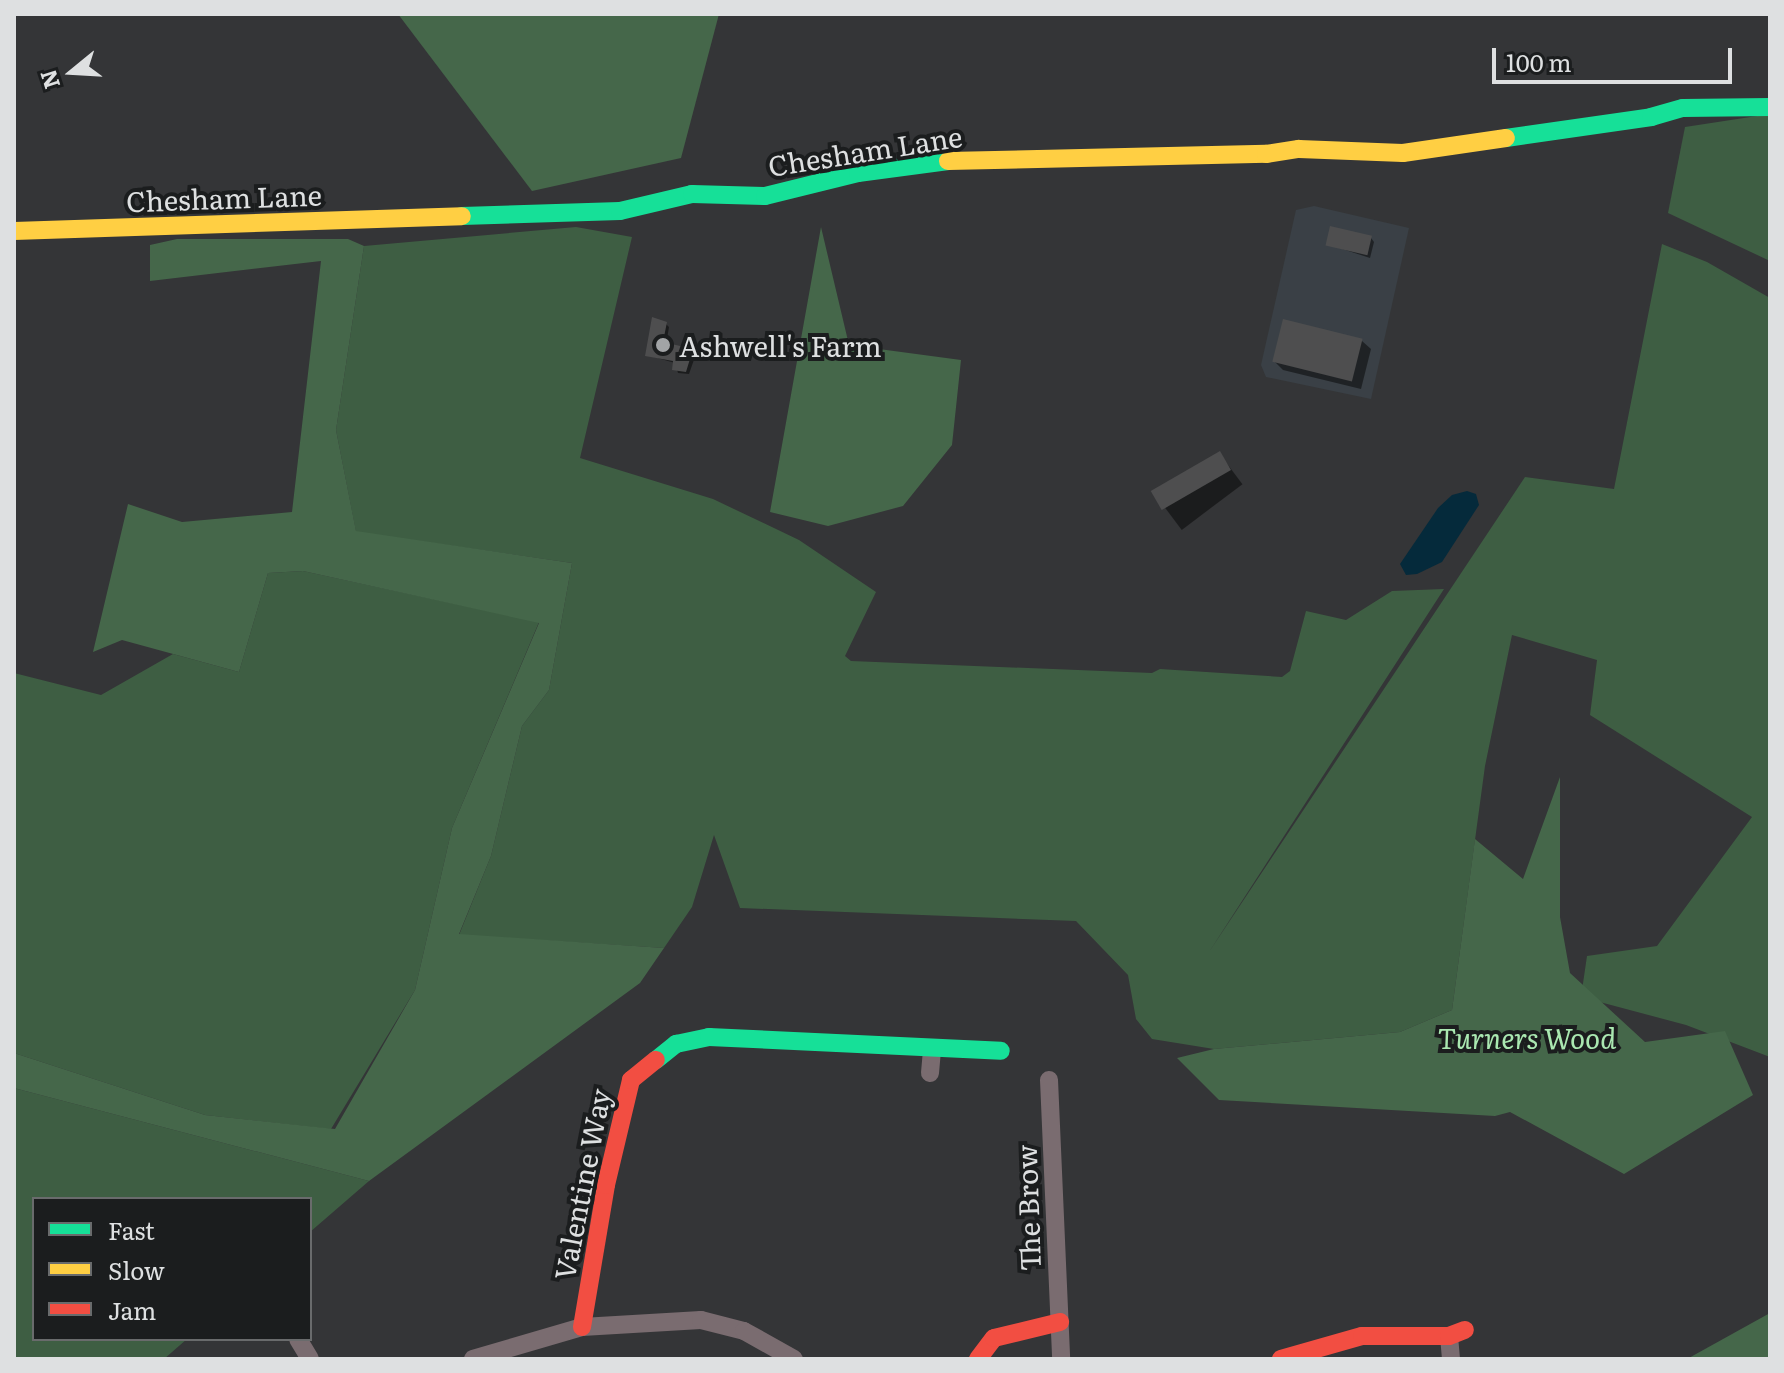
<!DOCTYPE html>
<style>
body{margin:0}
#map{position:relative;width:1784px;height:1373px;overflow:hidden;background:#343537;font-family:Literata,serif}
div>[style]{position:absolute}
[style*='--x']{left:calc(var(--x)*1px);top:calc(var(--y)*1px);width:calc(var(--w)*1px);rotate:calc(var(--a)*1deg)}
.built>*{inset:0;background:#3a4046}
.green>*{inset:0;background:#3e5e43}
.forest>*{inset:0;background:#45674a}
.water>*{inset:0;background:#052a3b}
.shadow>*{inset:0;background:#0007;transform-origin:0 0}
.building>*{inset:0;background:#4e4e4f;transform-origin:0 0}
.street>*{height:18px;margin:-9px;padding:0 9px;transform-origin:9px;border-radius:9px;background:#7a6c70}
.fast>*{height:18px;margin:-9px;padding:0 9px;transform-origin:9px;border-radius:9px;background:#16e098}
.slow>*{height:18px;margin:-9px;padding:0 9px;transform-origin:9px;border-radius:9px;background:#ffcf43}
.jam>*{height:18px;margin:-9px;padding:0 9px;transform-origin:9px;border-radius:9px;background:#f24e42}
.dots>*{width:22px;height:22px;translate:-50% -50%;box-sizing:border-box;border:4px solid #1b1d1e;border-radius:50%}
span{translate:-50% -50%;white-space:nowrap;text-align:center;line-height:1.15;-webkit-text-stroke:8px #1b1d1e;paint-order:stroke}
.street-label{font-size:28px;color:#dee0e1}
.poi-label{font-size:28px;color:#dee0e1}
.left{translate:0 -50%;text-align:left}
.park-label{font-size:28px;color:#aae8b1;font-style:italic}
.frame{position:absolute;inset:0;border:16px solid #dee0e1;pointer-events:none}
.legend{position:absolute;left:32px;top:1197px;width:280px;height:144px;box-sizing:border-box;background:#1b1d1e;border:2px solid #696b6c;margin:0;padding:10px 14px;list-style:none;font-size:24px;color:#dee0e1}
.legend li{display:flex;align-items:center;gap:16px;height:40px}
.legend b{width:40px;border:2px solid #696b6c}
.north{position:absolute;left:32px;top:32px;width:80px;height:80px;-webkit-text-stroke:6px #1b1d1e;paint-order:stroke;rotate:252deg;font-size:22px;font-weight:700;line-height:32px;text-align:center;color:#dee0e1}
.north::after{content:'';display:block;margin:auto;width:28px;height:36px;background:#dee0e1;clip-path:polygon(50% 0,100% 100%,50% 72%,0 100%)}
.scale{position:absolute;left:1492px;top:48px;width:240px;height:36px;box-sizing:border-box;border:4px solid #dee0e1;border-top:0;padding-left:10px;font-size:24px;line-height:28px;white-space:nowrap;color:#dee0e1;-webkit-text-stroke:6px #1b1d1e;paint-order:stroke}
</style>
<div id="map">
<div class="built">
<i style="clip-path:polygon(1314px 206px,1409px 228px,1371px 399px,1266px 377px,1261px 365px,1296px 210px)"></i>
</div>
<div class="green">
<i style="clip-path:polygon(1770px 114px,1770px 261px,1668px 213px,1685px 127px)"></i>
<i style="clip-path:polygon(576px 227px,632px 237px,580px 458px,713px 499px,799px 540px,876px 592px,845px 656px,851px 661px,1152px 673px,1160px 669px,1282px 677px,1290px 671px,1306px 611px,1346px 620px,1392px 591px,1444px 589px,1209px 952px,1525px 477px,1614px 489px,1662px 244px,1707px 262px,1770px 298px,1770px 1057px,1686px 1025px,1581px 997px,1587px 956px,1657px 946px,1752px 817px,1590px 715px,1597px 660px,1512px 635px,1485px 766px,1452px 1010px,1400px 1032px,1214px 1049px,1152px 1039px,1136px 1019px,1128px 975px,1076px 921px,740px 908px,714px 835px,692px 907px,664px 948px,459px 935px,491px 856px,522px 726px,549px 690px,572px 563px,356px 532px,336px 430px,364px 246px)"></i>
<i style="clip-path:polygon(303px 571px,539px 622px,452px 828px,415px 990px,331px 1129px,205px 1115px,14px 1053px,14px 673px,101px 695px,173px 654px,239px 672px,268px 573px)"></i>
<i style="clip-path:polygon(14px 1088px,369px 1181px,310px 1232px,310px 1199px,34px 1199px,34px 1339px,187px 1339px,164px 1359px,14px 1359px)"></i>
</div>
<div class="forest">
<i style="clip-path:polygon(398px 14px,719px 14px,681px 158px,532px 191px)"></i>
<i style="clip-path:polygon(821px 227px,849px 345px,961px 360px,952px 445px,903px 506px,828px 526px,770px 512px)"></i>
<i style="clip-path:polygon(177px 239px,348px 239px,364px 246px,336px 430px,356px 531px,572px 563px,549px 690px,522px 726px,491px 856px,459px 934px,664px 948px,640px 983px,369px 1181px,14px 1088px,14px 1053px,205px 1115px,335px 1129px,415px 990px,452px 828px,539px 623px,303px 571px,268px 573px,239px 672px,122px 640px,93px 652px,128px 504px,182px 522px,292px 512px,321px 261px,150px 281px,150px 245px)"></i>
<i style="clip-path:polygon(1560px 777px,1560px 917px,1570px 973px,1645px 1042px,1725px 1031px,1753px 1095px,1624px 1174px,1510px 1112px,1495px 1116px,1219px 1100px,1177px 1058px,1214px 1049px,1400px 1032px,1452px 1010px,1475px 839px,1523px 879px)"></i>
<i style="clip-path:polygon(1770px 1313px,1770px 1359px,1687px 1359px)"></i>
</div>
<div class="water">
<i style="clip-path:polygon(1467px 491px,1476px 494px,1479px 505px,1442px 562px,1417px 574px,1406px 575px,1400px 564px,1438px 508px,1452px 495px)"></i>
</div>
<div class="shadow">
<i style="clip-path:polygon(1371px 238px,1374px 242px,1370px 258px,1327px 244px)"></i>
<i style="clip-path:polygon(666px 324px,669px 327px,666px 345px,696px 354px,689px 374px,678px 373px,675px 363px,647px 355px)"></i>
<i style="clip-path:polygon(1362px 341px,1371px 349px,1361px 389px,1283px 370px,1274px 361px)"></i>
<i style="left:1219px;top:453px;width:39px;height:76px;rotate:53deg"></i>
</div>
<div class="building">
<i style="left:1330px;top:226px;width:43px;height:20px;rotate:13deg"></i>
<i style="clip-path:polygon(652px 317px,667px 322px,663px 342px,693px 349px,686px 372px,672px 370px,673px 361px,645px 356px)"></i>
<i style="left:1283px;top:319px;width:82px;height:44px;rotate:14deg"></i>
<i style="left:1220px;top:451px;width:22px;height:80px;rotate:60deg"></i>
</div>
<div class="street">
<i style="--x:930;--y:1073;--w:23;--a:-85"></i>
<i style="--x:1049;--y:1080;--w:279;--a:87.5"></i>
<i style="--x:1449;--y:1336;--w:23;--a:85"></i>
<i style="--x:298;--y:1339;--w:23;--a:59"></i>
<i style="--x:473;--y:1359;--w:114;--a:-16.4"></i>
<i style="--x:582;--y:1327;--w:119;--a:-3.4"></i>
<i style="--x:701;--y:1320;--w:44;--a:14.3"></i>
<i style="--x:744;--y:1331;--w:57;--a:29.2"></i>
</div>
<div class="fast">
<i style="--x:1506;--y:138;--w:147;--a:-8.2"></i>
<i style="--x:1651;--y:117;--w:33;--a:-16"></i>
<i style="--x:1683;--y:108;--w:87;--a:-0.7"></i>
<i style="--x:462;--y:216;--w:158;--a:-1.8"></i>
<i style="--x:620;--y:211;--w:74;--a:-13.3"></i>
<i style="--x:692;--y:194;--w:73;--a:1.6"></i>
<i style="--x:765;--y:196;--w:96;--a:-13.9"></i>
<i style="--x:858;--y:173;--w:91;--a:-7.6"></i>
<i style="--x:656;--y:1060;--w:26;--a:-39"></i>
<i style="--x:676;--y:1044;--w:34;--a:-12"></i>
<i style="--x:709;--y:1037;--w:292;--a:2.7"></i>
</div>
<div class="slow">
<i style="--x:948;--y:161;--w:318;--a:-1.3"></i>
<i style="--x:1266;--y:154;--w:33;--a:-9"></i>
<i style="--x:1299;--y:149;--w:104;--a:2.2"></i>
<i style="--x:1403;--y:153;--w:104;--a:-8.3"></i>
<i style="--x:14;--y:231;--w:448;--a:-1.9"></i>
</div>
<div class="jam">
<i style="--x:582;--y:1327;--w:144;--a:-80.4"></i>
<i style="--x:606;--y:1185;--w:108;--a:-76.6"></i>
<i style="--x:631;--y:1080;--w:32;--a:-39"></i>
<i style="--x:978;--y:1359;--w:26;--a:-53"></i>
<i style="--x:994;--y:1338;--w:68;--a:-13.6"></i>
<i style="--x:1281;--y:1359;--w:84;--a:-15.9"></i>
<i style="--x:1362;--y:1336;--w:87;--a:0"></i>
<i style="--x:1449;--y:1336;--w:17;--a:-21"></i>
</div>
<div class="dots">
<i style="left:663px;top:345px;background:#a2a4a6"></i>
</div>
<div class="street-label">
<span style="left:865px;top:150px;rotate:-9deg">Chesham Lane</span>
<span style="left:224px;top:197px;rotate:-2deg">Chesham Lane</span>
<span style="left:581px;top:1184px;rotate:-79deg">Valentine Way</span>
<span style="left:1027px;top:1208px;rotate:-92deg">The Brow</span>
</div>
<div class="poi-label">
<span class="left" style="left:679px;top:345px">Ashwell's Farm</span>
</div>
<div class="park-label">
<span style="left:1527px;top:1037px">Turners Wood</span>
</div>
<div class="frame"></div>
<ul class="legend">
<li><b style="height:10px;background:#16e098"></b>Fast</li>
<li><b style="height:10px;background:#ffcf43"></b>Slow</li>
<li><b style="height:10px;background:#f24e42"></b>Jam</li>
</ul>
<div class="north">N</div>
<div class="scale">100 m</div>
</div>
